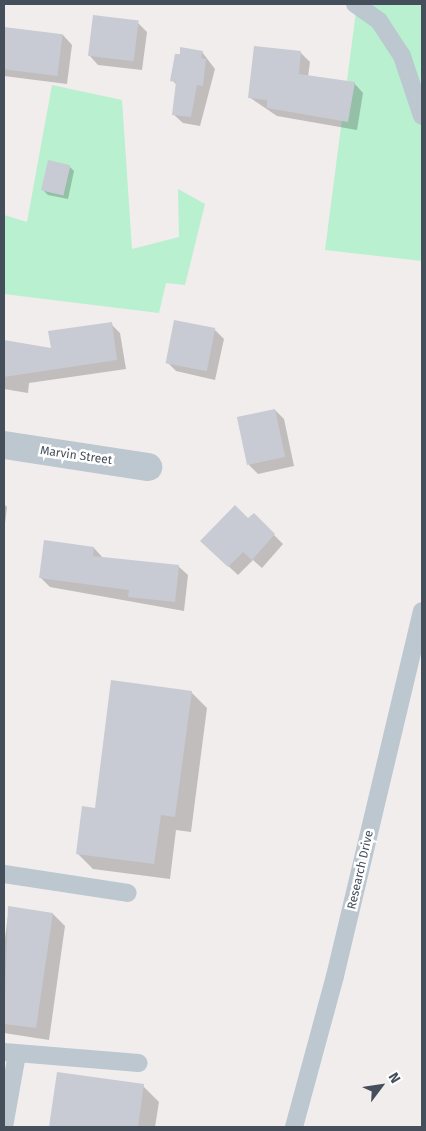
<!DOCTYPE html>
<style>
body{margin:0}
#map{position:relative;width:426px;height:1131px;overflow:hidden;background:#f0edec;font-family:"Fira Sans",sans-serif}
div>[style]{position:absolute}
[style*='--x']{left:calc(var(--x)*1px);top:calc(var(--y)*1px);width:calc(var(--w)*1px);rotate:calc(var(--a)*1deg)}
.green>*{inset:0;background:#b8f0d0}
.shadow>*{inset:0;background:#0003}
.building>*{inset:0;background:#c8cbd3;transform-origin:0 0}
.lane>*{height:18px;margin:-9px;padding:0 9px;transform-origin:9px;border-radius:9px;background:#bcc7d0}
.street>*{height:28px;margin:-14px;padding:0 14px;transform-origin:14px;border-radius:14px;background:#bcc7d0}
span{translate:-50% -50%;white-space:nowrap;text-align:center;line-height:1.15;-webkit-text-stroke:5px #fff;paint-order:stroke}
.street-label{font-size:12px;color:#444f5b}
.frame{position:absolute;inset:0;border:5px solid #444f5b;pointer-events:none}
.north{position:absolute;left:356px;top:1061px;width:50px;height:50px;-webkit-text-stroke:4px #fff;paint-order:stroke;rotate:59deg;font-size:14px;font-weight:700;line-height:20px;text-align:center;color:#444f5b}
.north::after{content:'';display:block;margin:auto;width:18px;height:22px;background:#444f5b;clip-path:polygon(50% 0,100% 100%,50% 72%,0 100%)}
</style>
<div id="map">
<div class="green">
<i style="clip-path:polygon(357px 4px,422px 4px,422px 261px,325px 250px)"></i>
<i style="clip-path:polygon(52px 85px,122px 100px,132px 249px,179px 237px,178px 189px,205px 204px,185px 285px,166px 283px,159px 313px,4px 294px,4px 215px,27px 222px)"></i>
</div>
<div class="shadow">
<i style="clip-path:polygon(138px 23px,147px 32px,142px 70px,98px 65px,89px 55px)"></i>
<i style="clip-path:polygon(6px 28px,63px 35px,72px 45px,67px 84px,4px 76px)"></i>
<i style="clip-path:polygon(202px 52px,215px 69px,200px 126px,183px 123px,173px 114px,177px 85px,172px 80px)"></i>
<i style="clip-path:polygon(301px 53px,310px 62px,308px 77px,354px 83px,363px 93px,357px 130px,277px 116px,249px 97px)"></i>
<i style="clip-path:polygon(69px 166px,74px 171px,68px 199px,48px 195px,43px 190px)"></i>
<i style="clip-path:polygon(111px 324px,120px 333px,126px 369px,29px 383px,28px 393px,4px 389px,4px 342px,52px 349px)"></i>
<i style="clip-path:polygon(215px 330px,224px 339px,215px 380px,176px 371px,167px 362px)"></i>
<i style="clip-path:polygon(275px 410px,284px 419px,294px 466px,258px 474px,249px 465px)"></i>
<i style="clip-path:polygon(4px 504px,7px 507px,4px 532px)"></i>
<i style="clip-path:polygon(254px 515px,283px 544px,262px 568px,253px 560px,238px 575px,211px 550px)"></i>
<i style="clip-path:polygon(94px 548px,103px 558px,178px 566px,188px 575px,184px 611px,50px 587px,41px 578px)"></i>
<i style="clip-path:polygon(191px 692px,207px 708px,191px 832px,176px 830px,170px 879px,93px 869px,77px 853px,96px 809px)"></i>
<i style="clip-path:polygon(9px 908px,53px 914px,65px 926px,49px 1040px,4px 1033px,4px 946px)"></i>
<i style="clip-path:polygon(58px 1073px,143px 1086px,159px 1102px,155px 1127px,51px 1127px)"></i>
</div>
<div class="building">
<i style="left:93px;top:15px;width:46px;height:41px;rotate:7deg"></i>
<i style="left:4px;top:27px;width:59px;height:42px;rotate:7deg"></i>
<i style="clip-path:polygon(254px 46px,301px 51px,299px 74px,355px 82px,348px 122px,267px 108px,267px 100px,248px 98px)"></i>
<i style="clip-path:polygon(180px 47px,203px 51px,201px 58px,206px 59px,203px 86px,197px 85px,191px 117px,172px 115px,176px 82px,170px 81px,175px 54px,180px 54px)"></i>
<i style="left:48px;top:160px;width:23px;height:31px;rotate:13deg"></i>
<i style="left:174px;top:320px;width:42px;height:44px;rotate:11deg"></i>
<i style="clip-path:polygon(112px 322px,117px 360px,4px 377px,4px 340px,51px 348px,48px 331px)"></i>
<i style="left:275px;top:409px;width:49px;height:39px;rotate:78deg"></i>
<i style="clip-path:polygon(235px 505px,248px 518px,254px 513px,275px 534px,252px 560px,243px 552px,228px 567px,200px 541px)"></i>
<i style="clip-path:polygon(44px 540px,94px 547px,93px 556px,179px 565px,175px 602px,128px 597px,129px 590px,39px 578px)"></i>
<i style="clip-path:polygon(111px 680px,192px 691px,175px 817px,161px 815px,154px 864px,76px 854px,82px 806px,95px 808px)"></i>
<i style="clip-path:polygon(8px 906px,53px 913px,36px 1028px,4px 1024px)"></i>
<i style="clip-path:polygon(57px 1072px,144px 1084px,138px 1127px,49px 1127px)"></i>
</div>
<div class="lane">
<i style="--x:355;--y:4;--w:29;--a:35"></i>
<i style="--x:379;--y:21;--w:42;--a:56.7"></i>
<i style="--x:402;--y:56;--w:63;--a:71.6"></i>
<i style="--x:4;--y:874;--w:125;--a:8.7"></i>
<i style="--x:4;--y:1052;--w:135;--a:4.7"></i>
<i style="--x:4;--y:1127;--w:74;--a:-79.9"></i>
<i style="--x:294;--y:1127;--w:156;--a:-74.8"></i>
<i style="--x:335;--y:976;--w:375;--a:-76.6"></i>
</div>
<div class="street">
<i style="--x:4;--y:445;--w:146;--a:8.7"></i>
</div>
<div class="street-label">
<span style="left:76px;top:456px;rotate:8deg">Marvin Street</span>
<span style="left:361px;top:870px;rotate:-77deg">Research Drive</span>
</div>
<div class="frame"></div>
<div class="north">N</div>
</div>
